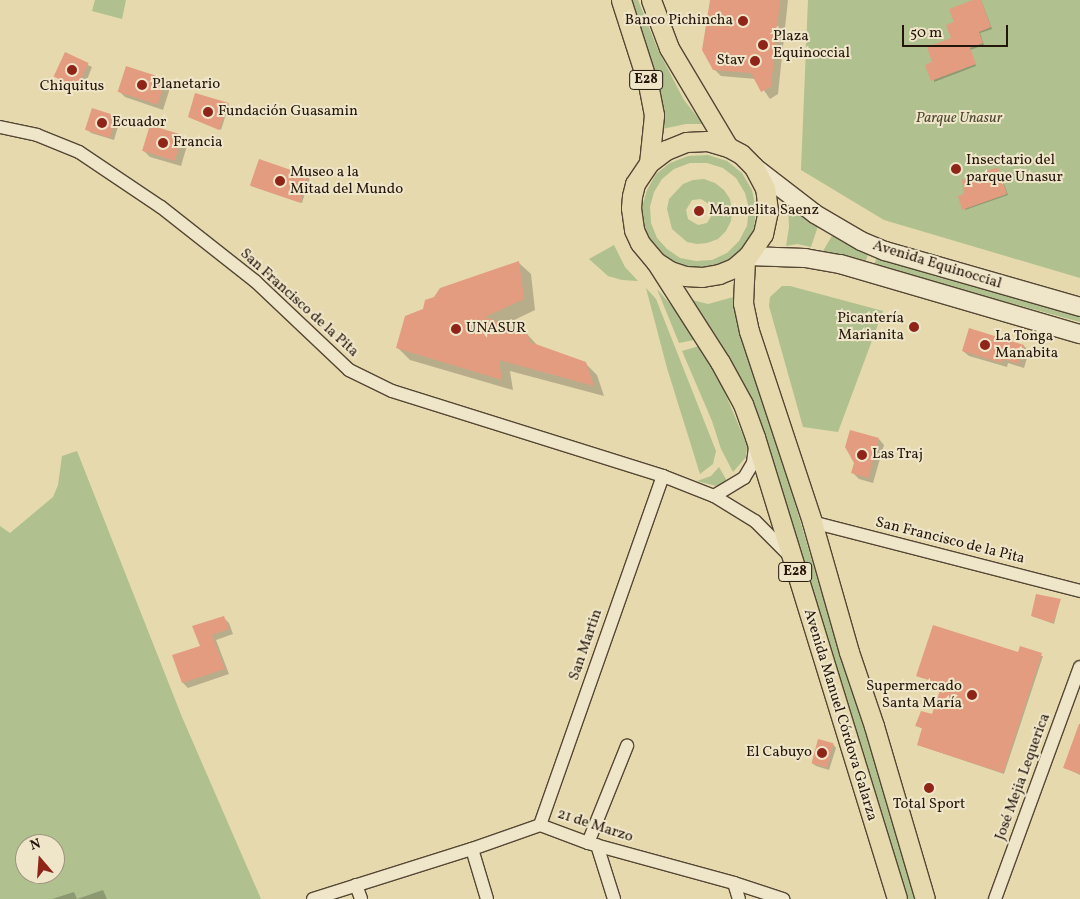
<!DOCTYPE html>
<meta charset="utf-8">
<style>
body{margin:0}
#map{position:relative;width:1080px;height:899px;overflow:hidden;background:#e6d9ae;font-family:Vollkorn,serif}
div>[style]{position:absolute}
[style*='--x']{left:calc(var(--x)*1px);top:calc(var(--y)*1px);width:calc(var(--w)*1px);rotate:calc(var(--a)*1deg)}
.green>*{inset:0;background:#b0c08e}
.shadow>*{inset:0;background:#0003}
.building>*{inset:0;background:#e39c7f;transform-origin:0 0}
.roads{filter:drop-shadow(1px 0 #554734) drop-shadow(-1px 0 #554734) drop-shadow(0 1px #554734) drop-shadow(0 -1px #554734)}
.minor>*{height:12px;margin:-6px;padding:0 6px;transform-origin:6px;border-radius:6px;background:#efe6ca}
.secondary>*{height:18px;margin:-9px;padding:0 9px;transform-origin:9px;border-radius:9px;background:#efe6ca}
.primary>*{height:19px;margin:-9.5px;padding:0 9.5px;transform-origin:9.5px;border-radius:9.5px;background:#e6d9ae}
.dots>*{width:14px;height:14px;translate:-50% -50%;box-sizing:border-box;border:2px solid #efe6ca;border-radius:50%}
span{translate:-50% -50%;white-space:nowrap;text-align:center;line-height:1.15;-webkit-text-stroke:4px #efe6ca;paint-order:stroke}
.shield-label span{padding:1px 4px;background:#efe6ca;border:1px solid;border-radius:4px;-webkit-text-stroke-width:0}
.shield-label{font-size:14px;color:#25160b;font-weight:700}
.poi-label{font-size:15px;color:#25160b}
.right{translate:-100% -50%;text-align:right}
.left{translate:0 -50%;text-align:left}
.park-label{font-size:15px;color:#4f4932;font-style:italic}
.street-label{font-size:15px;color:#25160b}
.north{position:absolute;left:15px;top:834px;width:50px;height:50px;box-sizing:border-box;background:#efe6ca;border:1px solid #9e937e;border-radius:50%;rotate:342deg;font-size:14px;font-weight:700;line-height:20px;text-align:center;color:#25160b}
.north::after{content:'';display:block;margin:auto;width:18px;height:22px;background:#8f2418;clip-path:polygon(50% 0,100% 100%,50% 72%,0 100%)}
.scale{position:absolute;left:902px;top:25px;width:106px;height:22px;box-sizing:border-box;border:2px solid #25160b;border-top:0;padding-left:6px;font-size:15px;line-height:18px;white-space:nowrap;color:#25160b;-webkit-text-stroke:4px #efe6ca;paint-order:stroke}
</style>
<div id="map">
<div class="green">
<i style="clip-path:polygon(95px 0,126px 0,122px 19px,92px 11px)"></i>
<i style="clip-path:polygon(631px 0,638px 0,658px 50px,673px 79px,684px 100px,703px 124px,686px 124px,662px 129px,647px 53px)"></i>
<i style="clip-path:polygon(808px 0,1080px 0,1080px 278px,884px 220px,801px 170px)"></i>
<i style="clip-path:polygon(evenodd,708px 155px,727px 161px,742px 173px,752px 190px,756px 209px,754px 228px,745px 245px,731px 259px,713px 267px,695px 268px,678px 264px,662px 255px,650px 241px,644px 225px,642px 207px,647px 190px,656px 174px,670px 163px,688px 156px,708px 155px,690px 163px,707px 163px,723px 168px,736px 178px,745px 193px,749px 209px,747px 226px,739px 241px,727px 253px,712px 260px,696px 261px,680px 258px,667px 249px,657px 238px,651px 223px,650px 207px,654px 192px,662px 179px,674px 169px,690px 163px)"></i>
<i style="clip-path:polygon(evenodd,704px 179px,715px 183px,724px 190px,730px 199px,732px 210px,731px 221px,726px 231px,718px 239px,707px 243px,697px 244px,687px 242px,672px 229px,667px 209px,669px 199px,683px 184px,693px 180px,704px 179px,701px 199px,712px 206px,712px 215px,707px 223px,698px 225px,688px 219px,686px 210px,692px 200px,701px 199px)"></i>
<i style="clip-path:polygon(788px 207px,818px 226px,811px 247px,797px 244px,786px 246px,789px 227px)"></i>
<i style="clip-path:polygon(833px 234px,869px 252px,865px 263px,823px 251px)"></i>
<i style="clip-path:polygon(614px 245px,625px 267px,638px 281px,622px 280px,608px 276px,589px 259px)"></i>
<i style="clip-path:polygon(877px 256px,934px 276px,1080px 313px,1080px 322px,874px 266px)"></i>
<i style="clip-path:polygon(782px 286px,790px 286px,883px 311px,838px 432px,803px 427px,769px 306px,770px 297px)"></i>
<i style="clip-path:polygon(646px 288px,656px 299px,716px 451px,713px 464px,700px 474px,667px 368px)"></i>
<i style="clip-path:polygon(657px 289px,681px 317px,694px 340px,679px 343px)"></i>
<i style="clip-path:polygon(737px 296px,768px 413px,818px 581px,917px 899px,903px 899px,792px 531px,688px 299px,708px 304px)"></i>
<i style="clip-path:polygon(699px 346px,722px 386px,747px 445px,746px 457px,733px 472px,721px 449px,712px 421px,682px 351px)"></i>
<i style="clip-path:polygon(evenodd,77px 451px,182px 717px,261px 899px,0 899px,0 526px,10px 533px,53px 497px,58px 485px,62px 456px,77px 451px,25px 844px,55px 844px,55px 874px,25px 874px,25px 844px)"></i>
<i style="clip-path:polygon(719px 467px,727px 481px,716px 486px,697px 481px,711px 476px)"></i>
</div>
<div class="shadow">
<i style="clip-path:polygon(710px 0,788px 0,778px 94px,770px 99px,756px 79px,721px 76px,714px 69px)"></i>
<i style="clip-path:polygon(977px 0,981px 0,992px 29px,980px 33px,984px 45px,970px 50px,976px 66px,934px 82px,934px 63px,953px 39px,956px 23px)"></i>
<i style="clip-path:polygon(65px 54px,92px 67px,83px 90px,56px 76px)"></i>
<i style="clip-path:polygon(166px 80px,171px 85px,163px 110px,125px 97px,119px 91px)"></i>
<i style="clip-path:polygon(228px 104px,229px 105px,221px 130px,191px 118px)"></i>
<i style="clip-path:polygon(116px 117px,120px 120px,114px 140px,91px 133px,87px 129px)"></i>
<i style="clip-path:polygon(182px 136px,188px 142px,181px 166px,150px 157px,144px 151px)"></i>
<i style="clip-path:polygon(999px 170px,1008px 195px,965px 210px,965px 195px)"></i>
<i style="clip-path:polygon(308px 177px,310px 178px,302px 203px,251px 186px)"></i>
<i style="clip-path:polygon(519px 263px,531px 274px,535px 310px,504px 325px,526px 333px,538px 346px,585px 363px,597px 375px,604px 396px,510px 371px,513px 390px,410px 360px,398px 348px,424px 310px)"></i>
<i style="clip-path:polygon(970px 329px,1024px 346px,1029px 351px,1024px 368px,1008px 363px,1007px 367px,969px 356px,963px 351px)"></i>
<i style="clip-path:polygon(879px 439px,884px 445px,873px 483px,859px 479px,853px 473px)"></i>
<i style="clip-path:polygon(1060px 601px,1054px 624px,1032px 616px)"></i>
<i style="clip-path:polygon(224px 618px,229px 623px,233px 634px,216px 640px,229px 674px,188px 688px,183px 683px,201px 647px)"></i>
<i style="clip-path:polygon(1019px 654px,1043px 656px,1004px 774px,918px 745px,924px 729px,917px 726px,933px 716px,943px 684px,919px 677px)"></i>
<i style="clip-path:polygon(1080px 726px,1080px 775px,1064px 767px)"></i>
<i style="clip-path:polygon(833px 744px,836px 748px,829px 770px,816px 766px,812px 763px)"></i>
<i style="clip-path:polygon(103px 890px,107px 899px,52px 899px,74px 892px,77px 899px)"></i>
</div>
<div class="building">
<i style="clip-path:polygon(710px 0,780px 0,771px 87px,761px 92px,751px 73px,713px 70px,702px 50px)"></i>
<i style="clip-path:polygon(973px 0,981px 0,991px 27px,979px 32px,983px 43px,970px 48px,976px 64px,931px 81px,925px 65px,932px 62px,927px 47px,951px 38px,946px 25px,954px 22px,949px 9px)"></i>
<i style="left:65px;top:52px;width:26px;height:27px;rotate:25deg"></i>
<i style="left:126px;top:66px;width:42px;height:27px;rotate:18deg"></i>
<i style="clip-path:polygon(195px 93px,229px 103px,219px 130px,188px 117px)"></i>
<i style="left:92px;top:108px;width:26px;height:23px;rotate:18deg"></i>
<i style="left:150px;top:125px;width:34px;height:27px;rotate:17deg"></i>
<i style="left:259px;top:159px;width:53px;height:28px;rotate:19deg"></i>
<i style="clip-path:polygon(998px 167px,1007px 194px,962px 210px,958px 196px,964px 194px,962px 180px)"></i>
<i style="clip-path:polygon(519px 261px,524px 299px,485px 317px,527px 332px,530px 342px,586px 362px,594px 386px,499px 360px,502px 380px,396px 348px,405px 316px,423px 309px,425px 300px,434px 297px,440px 288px)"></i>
<i style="clip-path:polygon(969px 328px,1024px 345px,1018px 364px,1003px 359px,1002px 363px,962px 351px)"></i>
<i style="clip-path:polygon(850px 430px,879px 438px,868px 478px,851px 473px,854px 463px,845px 447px)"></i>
<i style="clip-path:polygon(1036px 594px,1061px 599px,1053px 623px,1031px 616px)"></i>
<i style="clip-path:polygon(224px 616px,229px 629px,212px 635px,225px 669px,182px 683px,172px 655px,200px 646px,192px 626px)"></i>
<i style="clip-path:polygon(933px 625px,1018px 652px,1020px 646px,1042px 653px,1003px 773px,917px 745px,922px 728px,915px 726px,921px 711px,932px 714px,942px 684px,916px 676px)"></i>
<i style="clip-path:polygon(1079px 724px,1080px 724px,1080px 774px,1063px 768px)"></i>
<i style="left:818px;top:739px;width:16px;height:25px;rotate:15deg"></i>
</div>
<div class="roads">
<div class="minor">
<i style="--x:0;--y:127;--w:38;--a:12"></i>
<i style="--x:37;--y:135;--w:45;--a:22"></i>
<i style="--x:79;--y:152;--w:99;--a:33.9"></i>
<i style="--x:161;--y:207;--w:120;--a:38.2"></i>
<i style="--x:255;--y:281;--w:129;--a:43.4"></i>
<i style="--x:349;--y:370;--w:48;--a:26"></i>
<i style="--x:392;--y:391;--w:284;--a:17.4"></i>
<i style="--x:663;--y:476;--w:55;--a:21.4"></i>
<i style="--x:714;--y:496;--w:48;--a:31.4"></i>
<i style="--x:755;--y:521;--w:49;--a:45"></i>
<i style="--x:714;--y:496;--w:35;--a:-31"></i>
<i style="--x:744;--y:478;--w:17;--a:-59"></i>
<i style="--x:753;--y:463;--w:17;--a:-83"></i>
<i style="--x:812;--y:522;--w:277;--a:14.4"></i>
<i style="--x:540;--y:825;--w:370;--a:-70.6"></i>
<i style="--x:588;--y:843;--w:105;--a:-68.1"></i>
<i style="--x:597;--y:845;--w:57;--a:72.5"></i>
<i style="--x:472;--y:849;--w:52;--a:73.3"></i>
<i style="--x:734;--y:883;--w:17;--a:73"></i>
<i style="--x:356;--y:885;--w:15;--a:70"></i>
<i style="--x:313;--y:899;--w:167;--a:-17.5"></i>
<i style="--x:472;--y:849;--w:72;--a:-19.4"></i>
<i style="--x:540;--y:825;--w:51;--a:20.6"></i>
<i style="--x:588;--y:843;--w:151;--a:15.3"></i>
<i style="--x:734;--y:883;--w:52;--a:18.1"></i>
<i style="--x:995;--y:899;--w:247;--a:-69.9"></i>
</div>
<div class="secondary">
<i style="--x:754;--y:167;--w:77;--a:37.6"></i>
<i style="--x:815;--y:214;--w:53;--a:30.4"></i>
<i style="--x:861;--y:241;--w:26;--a:23"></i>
<i style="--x:885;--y:251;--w:203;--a:16"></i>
<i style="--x:748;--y:256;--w:57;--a:2"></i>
<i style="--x:805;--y:258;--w:36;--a:10"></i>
<i style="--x:840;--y:264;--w:250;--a:16.3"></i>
</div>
<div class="primary">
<i style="--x:621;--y:0;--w:88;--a:72.2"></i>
<i style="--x:648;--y:84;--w:32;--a:79"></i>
<i style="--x:654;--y:115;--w:48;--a:95.9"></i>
<i style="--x:649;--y:163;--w:25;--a:124"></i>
<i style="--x:635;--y:184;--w:12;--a:104"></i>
<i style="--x:632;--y:196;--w:12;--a:95"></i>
<i style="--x:631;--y:208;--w:22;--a:82"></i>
<i style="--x:634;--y:230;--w:14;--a:65"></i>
<i style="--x:640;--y:243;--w:25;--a:50"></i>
<i style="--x:656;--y:262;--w:17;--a:33"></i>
<i style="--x:670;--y:271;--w:16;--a:18"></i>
<i style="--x:685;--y:276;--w:17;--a:3"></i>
<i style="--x:702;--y:277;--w:17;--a:-10"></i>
<i style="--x:719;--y:274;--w:16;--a:-22"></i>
<i style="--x:734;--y:268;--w:18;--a:-41"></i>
<i style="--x:748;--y:256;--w:27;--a:-56"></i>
<i style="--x:763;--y:234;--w:24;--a:-78"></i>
<i style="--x:768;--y:211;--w:23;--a:-97"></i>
<i style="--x:765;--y:188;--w:24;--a:-118"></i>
<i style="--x:754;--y:167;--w:18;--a:-135"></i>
<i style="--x:741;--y:154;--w:15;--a:-152"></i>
<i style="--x:728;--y:147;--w:22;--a:-164"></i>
<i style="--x:707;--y:141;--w:21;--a:177"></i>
<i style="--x:686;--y:142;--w:22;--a:158"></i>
<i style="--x:666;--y:150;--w:21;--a:143"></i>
<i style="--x:651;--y:0;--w:51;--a:69.4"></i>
<i style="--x:669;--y:48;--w:115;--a:59.2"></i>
<i style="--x:745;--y:259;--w:44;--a:92.6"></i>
<i style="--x:743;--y:303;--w:29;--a:78"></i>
<i style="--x:749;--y:331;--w:201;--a:71.7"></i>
<i style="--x:812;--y:522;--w:135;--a:74.1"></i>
<i style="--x:849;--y:652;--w:78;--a:71.3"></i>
<i style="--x:874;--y:726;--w:180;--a:73.6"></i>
<i style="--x:656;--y:262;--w:119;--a:57.4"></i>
<i style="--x:720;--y:362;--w:48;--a:61.3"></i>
<i style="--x:743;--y:404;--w:35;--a:70"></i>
<i style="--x:755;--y:437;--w:483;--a:72.9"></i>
</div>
</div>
<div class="dots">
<i style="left:743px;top:21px;background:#8f2418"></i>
<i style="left:763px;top:45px;background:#8f2418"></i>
<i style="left:755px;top:61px;background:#8f2418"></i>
<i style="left:72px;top:70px;background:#8f2418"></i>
<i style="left:142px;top:85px;background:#8f2418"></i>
<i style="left:208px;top:112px;background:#8f2418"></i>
<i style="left:102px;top:123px;background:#8f2418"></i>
<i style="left:163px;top:143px;background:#8f2418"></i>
<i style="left:956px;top:169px;background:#8f2418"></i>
<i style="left:280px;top:181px;background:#8f2418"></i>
<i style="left:699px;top:211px;background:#8f2418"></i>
<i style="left:914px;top:327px;background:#8f2418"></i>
<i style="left:456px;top:329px;background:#8f2418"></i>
<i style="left:985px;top:345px;background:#8f2418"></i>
<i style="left:862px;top:455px;background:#8f2418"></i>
<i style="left:972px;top:695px;background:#8f2418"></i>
<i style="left:822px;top:753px;background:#8f2418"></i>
<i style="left:929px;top:788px;background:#8f2418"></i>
</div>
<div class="shield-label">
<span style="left:646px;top:80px">E28</span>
<span style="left:795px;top:572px">E28</span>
</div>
<div class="poi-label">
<span class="right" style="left:733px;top:21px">Banco Pichincha</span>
<span class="left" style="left:773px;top:45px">Plaza<br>Equinoccial</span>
<span class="right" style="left:745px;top:61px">Stav</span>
<span class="left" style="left:152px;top:85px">Planetario</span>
<span style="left:72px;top:87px">Chiquitus</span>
<span class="left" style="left:218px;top:112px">Fundación Guasamin</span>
<span class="left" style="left:112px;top:123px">Ecuador</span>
<span class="left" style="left:173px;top:143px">Francia</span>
<span class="left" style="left:966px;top:169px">Insectario del<br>parque Unasur</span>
<span class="left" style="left:290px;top:181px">Museo a la<br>Mitad del Mundo</span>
<span class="left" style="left:709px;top:211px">Manuelita Saenz</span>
<span class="right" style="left:904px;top:327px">Picantería<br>Marianita</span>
<span class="left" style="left:466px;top:329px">UNASUR</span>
<span class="left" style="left:995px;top:345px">La Tonga<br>Manabita</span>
<span class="left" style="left:872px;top:455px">Las Traj</span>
<span class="right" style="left:962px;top:695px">Supermercado<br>Santa María</span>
<span class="right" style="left:812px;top:753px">El Cabuyo</span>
<span style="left:929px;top:805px">Total Sport</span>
</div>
<div class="park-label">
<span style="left:959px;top:119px">Parque Unasur</span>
</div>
<div class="street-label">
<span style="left:937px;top:265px;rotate:17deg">Avenida Equinoccial</span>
<span style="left:299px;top:303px;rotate:42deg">San Francisco de la Pita</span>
<span style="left:950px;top:541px;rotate:14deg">San Francisco de la Pita</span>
<span style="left:586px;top:645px;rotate:-71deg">San Martin</span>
<span style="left:840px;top:715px;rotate:73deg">Avenida Manuel Córdova Galarza</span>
<span style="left:1023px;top:777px;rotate:-70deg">José Mejia Lequerica</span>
<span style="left:595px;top:826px;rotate:18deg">21 de Marzo</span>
</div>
<div class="north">N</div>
<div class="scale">50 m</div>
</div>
